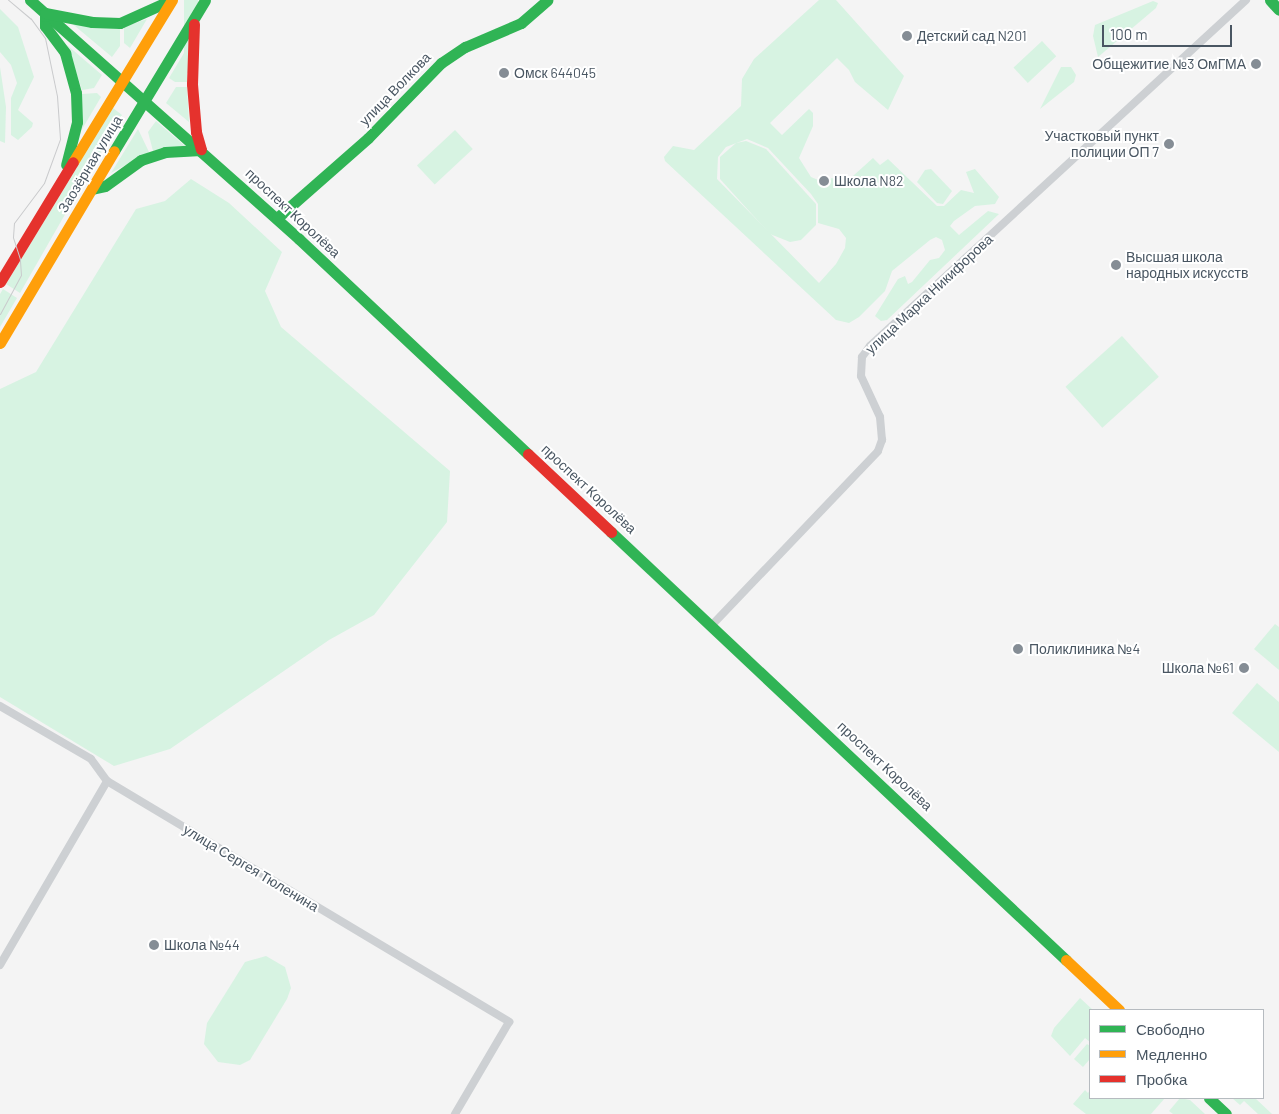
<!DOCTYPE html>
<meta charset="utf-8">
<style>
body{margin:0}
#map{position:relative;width:1279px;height:1114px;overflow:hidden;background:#f4f4f4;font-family:Barlow,sans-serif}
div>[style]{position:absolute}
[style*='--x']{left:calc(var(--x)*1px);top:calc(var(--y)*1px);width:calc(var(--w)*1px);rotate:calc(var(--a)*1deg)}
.green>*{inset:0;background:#d7f3e2;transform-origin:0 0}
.street>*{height:8px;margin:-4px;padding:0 4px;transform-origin:4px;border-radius:4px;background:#cdd0d3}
.fast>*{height:11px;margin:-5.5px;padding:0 5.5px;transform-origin:5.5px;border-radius:5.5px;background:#30b455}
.slow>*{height:11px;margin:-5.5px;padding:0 5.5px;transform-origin:5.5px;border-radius:5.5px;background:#ff9f0a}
.jam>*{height:11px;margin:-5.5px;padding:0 5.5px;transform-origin:5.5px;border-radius:5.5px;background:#e5322d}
.tram>*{height:1px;margin:-0.5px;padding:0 0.5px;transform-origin:0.5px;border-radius:0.5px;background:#c9cacc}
.dots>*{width:14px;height:14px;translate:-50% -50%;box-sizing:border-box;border:2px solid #fff;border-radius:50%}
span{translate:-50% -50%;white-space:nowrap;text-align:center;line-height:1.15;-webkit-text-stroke:4px #fff;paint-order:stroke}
.poi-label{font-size:14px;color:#495662}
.left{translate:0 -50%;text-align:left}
.right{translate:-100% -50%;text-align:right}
.street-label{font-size:14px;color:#495662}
.legend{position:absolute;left:1089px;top:1009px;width:175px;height:90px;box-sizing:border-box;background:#fff;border:1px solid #b6bbc0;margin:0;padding:6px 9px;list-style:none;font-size:15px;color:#495662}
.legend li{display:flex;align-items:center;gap:10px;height:25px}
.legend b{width:25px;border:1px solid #b6bbc0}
.scale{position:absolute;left:1102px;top:25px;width:130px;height:22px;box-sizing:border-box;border:2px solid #495662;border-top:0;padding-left:6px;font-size:15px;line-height:18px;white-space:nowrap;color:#495662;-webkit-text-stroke:4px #fff;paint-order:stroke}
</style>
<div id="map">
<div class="green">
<i style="left:184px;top:0;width:14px;height:73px"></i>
<i style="clip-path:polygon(evenodd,819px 0,836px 0,904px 76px,888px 110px,855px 82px,849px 70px,837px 58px,770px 123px,782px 135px,809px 109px,813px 113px,813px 126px,799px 158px,811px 177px,823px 182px,832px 178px,844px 184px,873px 158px,880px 165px,888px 159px,937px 206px,944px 206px,961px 190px,974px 193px,966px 172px,975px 169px,999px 197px,995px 204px,975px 206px,954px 221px,950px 226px,959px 235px,988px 211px,999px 214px,887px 320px,881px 321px,875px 316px,898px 279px,905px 276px,908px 284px,912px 282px,930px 260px,939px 258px,945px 250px,942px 240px,936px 237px,930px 240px,892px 271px,885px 291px,859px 317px,849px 323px,836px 320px,665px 161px,664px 157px,673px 146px,694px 150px,741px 106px,742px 79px,754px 59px,819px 0,747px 139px,768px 148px,811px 194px,818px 204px,818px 223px,839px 229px,846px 238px,845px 248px,836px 264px,819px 283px,717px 179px,718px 157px,726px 147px,747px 139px)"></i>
<i style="clip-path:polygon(1153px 1px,1158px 3px,1156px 8px,1098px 57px,1093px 36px,1095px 25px)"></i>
<i style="clip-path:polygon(0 9px,18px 27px,34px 77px,18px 110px,33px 123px,32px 127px,18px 140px,11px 135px,11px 98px,17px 83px,11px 65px,0 52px)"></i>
<i style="clip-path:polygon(147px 19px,130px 48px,124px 43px,124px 27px)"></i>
<i style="clip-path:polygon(69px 21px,92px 27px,120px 28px,120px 46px,112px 57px)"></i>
<i style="left:1042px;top:41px;width:21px;height:39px;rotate:47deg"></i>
<i style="clip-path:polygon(67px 45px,102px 75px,94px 88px,82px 90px)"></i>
<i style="clip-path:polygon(187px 48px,187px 82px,175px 82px,169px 78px)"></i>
<i style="clip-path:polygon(0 67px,6px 107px,5px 143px,0 141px)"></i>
<i style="clip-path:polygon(1061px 67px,1071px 67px,1076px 75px,1074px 82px,1040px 109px)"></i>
<i style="clip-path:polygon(176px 87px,187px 87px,189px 122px,166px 103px)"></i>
<i style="clip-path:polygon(97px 93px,101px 97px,81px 131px,82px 94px)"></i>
<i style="clip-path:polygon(113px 108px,122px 115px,20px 293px,6px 284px)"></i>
<i style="clip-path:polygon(156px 121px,185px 146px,153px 151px,148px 132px)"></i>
<i style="clip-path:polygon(138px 129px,149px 152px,111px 173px)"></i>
<i style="left:455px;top:130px;width:26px;height:52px;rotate:47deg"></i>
<i style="clip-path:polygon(746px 141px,766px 149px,816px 204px,816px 225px,801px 240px,790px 242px,770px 234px,720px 179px,720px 157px,736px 143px)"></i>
<i style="clip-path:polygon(931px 169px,952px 191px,943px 204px,937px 203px,917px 182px,925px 170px)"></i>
<i style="clip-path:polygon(191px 179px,229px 203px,282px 252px,265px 291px,281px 327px,450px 471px,447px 522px,374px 615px,329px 640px,170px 749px,114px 766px,0 697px,0 389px,36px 372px,136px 209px,165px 201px)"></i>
<i style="clip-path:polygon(3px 289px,17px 298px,0 327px,0 294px)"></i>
<i style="left:1122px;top:336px;width:55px;height:76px;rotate:48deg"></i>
<i style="clip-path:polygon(1275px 624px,1279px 627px,1279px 670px,1254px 649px)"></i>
<i style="clip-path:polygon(1257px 683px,1279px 702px,1279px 752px,1232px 713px)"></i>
<i style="clip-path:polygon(266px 956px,285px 967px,291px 988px,287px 999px,250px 1060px,240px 1065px,218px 1062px,204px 1044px,207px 1023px,245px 962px)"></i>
<i style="clip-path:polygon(1080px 998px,1093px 1010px,1090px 1042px,1085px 1038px,1070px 1056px,1051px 1036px,1054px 1028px)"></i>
<i style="clip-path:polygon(1087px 1044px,1090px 1046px,1090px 1059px,1083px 1067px,1074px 1059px)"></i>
<i style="clip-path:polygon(1085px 1090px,1088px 1093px,1090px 1090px,1090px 1098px,1165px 1098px,1151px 1114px,1086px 1114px,1073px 1104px)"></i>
<i style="clip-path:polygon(1180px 1098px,1190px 1100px,1205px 1114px,1173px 1114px,1169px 1111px)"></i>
<i style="clip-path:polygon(1232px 1098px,1255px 1098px,1272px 1114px,1258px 1114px,1244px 1101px,1240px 1105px)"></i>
</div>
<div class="street">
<i style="--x:712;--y:625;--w:240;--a:-46.3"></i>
<i style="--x:878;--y:451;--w:12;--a:-70"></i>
<i style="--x:882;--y:440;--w:23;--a:-95"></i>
<i style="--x:880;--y:417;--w:45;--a:-114.9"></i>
<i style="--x:861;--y:376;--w:19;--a:-87"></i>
<i style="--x:862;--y:357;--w:14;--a:-54"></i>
<i style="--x:870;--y:346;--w:511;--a:-42.62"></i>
<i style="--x:0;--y:706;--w:105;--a:30.2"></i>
<i style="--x:91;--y:759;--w:27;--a:54"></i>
<i style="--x:107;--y:781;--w:469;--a:30.9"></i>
<i style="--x:509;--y:1022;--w:107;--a:120.4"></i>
<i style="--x:0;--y:965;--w:213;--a:-59.8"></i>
</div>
<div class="fast">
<i style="--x:30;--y:0;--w:360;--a:41.6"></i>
<i style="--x:299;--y:239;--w:314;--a:43.2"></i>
<i style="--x:1270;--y:0;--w:13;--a:48"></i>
<i style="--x:45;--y:13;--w:13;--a:90"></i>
<i style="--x:45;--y:26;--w:34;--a:53"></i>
<i style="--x:65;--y:53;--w:41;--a:74.6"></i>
<i style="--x:76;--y:93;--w:29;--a:88"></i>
<i style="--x:77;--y:122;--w:44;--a:104.3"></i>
<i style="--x:45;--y:13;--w:48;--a:10.8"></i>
<i style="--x:92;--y:22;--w:28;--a:2"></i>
<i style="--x:120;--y:23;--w:54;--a:-24.2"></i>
<i style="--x:114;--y:151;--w:176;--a:-58.9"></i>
<i style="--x:92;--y:189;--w:13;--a:-13"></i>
<i style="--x:105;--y:186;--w:44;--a:-35.8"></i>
<i style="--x:141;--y:160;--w:25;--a:-18"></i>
<i style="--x:165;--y:152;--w:36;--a:-3"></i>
<i style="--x:277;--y:218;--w:121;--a:-41.3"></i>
<i style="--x:368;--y:138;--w:105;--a:-45.8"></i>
<i style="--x:441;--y:63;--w:29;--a:-34"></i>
<i style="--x:465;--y:47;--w:61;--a:-23.2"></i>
<i style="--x:521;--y:23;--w:35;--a:-41"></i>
<i style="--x:611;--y:532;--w:625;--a:43.25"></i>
<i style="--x:1209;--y:1098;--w:23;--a:43"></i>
</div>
<div class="slow">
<i style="--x:73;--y:162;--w:190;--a:-58.6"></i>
<i style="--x:0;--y:343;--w:223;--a:-59.3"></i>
<i style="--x:1066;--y:960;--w:73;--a:43.3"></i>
</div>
<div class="jam">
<i style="--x:194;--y:24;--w:60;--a:91.9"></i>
<i style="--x:192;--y:84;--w:48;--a:85.2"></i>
<i style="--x:196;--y:132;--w:18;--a:74"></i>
<i style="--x:0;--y:282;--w:140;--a:-58.7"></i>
<i style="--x:528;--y:454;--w:114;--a:43.2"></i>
</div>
<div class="tram">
<i style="--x:0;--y:314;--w:44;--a:-61.7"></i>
<i style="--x:21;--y:275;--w:16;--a:-94"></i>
<i style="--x:20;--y:259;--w:23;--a:-108"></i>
<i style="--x:13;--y:237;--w:14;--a:-86"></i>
<i style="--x:14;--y:223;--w:50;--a:-53.1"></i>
<i style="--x:44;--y:183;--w:47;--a:-70"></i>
<i style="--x:60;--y:139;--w:43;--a:-94"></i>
<i style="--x:57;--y:96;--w:59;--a:-101.7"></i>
<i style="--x:45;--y:38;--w:24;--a:-126"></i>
<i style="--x:31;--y:19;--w:30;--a:-140"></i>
</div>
<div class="dots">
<i style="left:907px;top:36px;background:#858d95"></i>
<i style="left:1256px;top:64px;background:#858d95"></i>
<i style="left:504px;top:73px;background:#858d95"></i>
<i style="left:1169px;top:144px;background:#858d95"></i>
<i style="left:824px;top:181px;background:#858d95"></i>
<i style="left:1116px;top:265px;background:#858d95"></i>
<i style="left:1018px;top:649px;background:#858d95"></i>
<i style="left:1244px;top:668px;background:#858d95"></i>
<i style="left:154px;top:945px;background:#858d95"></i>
</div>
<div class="poi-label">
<span class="left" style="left:917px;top:36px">Детский сад N201</span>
<span class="right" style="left:1246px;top:64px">Общежитие №3 ОмГМА</span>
<span class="left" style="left:514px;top:73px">Омск 644045</span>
<span class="right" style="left:1159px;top:144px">Участковый пункт<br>полиции ОП 7</span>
<span class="left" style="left:834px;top:181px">Школа N82</span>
<span class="left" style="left:1126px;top:265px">Высшая школа<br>народных искусств</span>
<span class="left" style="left:1029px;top:649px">Поликлиника №4</span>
<span class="right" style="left:1234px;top:668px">Школа №61</span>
<span class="left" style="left:164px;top:945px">Школа №44</span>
</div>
<div class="street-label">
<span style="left:395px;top:89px;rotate:-46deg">улица Волкова</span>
<span style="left:90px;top:164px;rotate:-59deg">Заозёрная улица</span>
<span style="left:293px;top:213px;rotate:43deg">проспект Королёва</span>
<span style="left:929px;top:294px;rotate:-43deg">улица Марка Никифорова</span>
<span style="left:589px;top:489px;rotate:43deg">проспект Королёва</span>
<span style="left:885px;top:766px;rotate:43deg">проспект Королёва</span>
<span style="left:251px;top:868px;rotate:31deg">улица Сергея Тюленина</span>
</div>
<ul class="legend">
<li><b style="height:6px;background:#30b455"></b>Свободно</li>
<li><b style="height:6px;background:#ff9f0a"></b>Медленно</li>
<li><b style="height:6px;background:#e5322d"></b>Пробка</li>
</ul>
<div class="scale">100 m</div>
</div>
